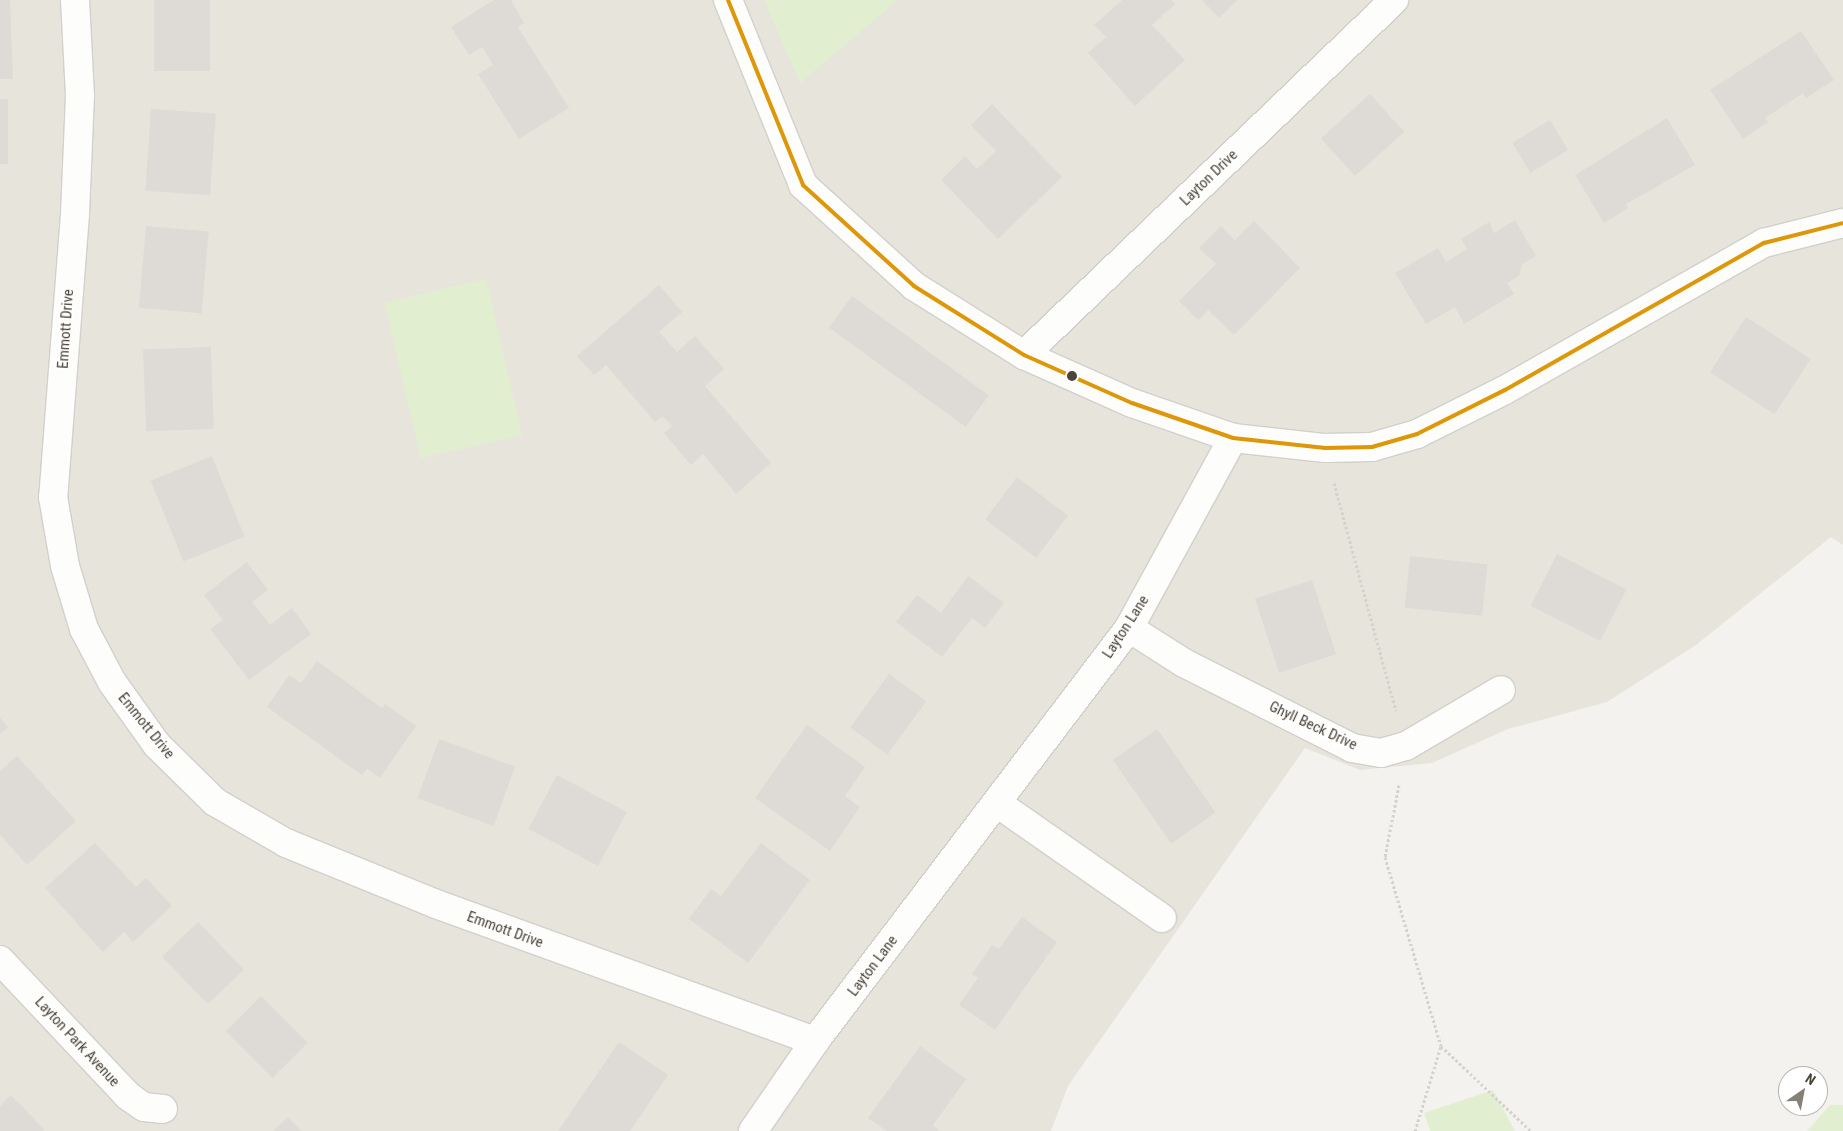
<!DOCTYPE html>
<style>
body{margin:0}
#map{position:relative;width:1843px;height:1131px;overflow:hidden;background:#f4f2ee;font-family:"Roboto Condensed",sans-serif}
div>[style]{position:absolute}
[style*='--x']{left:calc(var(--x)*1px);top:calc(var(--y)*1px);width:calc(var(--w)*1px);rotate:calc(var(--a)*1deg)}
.residential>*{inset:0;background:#e7e4dc}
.green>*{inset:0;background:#e1eecf;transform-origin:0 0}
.building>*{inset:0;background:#dedbd6;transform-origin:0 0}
.path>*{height:3px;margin-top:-1.5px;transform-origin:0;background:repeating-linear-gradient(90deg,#d3d2cc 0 2.5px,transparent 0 5px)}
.roads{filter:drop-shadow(1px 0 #d2d0cb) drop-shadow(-1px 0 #d2d0cb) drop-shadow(0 1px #d2d0cb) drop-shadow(0 -1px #d2d0cb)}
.minor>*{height:28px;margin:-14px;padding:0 14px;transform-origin:14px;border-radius:14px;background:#fdfdfc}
.tertiary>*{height:28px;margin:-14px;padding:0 14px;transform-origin:14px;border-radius:14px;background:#fdfdfc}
.bus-1>*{height:4px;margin:-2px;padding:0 2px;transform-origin:2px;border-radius:2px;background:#dd9709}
.dots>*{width:14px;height:14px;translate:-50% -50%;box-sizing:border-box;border:2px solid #fff;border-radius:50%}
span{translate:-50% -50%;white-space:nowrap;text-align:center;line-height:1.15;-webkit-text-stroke:4px #fff;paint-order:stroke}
.street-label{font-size:15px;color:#4b4439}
.north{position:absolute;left:1778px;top:1066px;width:50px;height:50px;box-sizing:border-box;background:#fff;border:1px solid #b7b4b0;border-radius:50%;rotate:33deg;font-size:14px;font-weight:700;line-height:20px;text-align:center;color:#4b4439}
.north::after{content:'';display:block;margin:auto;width:18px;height:22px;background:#868178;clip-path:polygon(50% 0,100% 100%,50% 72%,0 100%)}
</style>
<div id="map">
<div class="residential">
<i style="clip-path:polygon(0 0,1843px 0,1843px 545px,1831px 537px,1696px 645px,1607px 702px,1508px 729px,1432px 763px,1360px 770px,1305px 748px,1068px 1086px,1051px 1131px,0 1131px)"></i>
</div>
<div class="green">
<i style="clip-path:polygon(764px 0,898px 0,800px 83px)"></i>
<i style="left:486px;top:279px;width:160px;height:104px;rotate:77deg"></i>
<i style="clip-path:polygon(1493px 1090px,1515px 1131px,1430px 1131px,1424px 1113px)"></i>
<i style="clip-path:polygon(1830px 1105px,1843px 1105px,1843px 1131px,1807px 1131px)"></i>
</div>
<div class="building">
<i style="clip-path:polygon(0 0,10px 0,13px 79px,0 79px)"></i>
<i style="left:154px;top:0;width:56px;height:71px"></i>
<i style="clip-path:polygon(494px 0,511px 0,524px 23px,518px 27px,569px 108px,519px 139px,478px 74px,493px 65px,482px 47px,469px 55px,451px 27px)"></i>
<i style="clip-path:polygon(1122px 0,1171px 0,1175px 4px,1152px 25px,1185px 60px,1135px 106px,1088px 53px,1106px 37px,1094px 25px)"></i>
<i style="clip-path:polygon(1202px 0,1237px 0,1219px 18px)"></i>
<i style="clip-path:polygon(1801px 31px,1834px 80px,1806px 98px,1803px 93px,1765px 118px,1768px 122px,1743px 139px,1710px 90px)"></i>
<i style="left:1370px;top:94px;width:51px;height:66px;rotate:48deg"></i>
<i style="left:0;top:99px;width:8px;height:65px"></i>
<i style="clip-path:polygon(992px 104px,1062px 177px,998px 239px,941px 180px,965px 156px,977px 169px,996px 151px,971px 125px)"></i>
<i style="left:151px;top:109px;width:65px;height:82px;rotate:4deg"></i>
<i style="clip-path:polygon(1667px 118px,1695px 165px,1626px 204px,1628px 208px,1604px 223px,1575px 175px)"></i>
<i style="left:1550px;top:120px;width:35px;height:44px;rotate:59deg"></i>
<i style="clip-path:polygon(1515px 220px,1536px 256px,1522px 264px,1519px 276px,1507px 283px,1514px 294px,1464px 324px,1455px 307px,1426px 324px,1395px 273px,1438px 248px,1446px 262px,1467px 249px,1461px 239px,1489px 222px,1494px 233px)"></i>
<i style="clip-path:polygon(1254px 221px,1300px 268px,1234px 335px,1208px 310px,1198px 320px,1179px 301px,1216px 264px,1199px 248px,1221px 226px,1235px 240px)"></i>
<i style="left:146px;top:226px;width:63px;height:82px;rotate:5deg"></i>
<i style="clip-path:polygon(659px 285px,682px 312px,659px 332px,677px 352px,695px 336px,724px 369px,705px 386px,771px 463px,736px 494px,703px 454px,691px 465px,664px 433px,672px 426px,662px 416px,655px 422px,606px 365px,594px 375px,577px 356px)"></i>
<i style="left:852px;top:296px;width:169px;height:39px;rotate:36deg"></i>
<i style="left:1746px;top:317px;width:77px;height:66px;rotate:33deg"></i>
<i style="left:211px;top:347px;width:82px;height:68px;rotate:88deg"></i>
<i style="left:212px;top:456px;width:87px;height:66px;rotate:68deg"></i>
<i style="left:1017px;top:477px;width:64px;height:53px;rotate:37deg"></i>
<i style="left:1557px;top:554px;width:78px;height:58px;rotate:27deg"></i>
<i style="left:1410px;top:556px;width:78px;height:52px;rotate:6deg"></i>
<i style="clip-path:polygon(247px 562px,268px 590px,252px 602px,270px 625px,292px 608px,311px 634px,249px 680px,210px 629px,223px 620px,204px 595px)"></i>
<i style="clip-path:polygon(968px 576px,1004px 603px,985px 628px,972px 618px,942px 657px,896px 622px,917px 595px,941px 613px)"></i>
<i style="left:1312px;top:580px;width:78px;height:60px;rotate:72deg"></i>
<i style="clip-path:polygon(317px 661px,382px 708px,385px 704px,416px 726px,380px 778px,367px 769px,362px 775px,267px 707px,289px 675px,301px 683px)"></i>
<i style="left:889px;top:674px;width:46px;height:66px;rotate:36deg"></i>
<i style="clip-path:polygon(0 718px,8px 727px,0 734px)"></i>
<i style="clip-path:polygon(807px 725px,865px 767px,845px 796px,860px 807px,830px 851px,755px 798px)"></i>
<i style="left:1157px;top:729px;width:102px;height:54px;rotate:55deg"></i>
<i style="left:439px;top:739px;width:81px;height:63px;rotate:20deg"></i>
<i style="clip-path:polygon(17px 756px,76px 821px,27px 865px,0 835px,0 771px)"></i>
<i style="left:557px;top:775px;width:79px;height:61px;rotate:28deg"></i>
<i style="clip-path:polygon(95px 843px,136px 887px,146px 878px,172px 906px,133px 942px,124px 932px,103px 952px,45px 888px)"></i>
<i style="clip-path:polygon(761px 843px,810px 880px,748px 963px,689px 919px,711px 889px,721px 896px)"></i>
<i style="clip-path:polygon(1022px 917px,1057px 942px,995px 1030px,959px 1005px,978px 978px,972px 974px,992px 945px,999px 949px)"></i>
<i style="left:198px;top:922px;width:66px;height:50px;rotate:46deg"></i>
<i style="left:261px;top:996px;width:66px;height:50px;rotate:45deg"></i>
<i style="clip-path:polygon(619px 1042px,668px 1075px,637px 1121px,630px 1131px,558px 1131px)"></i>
<i style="clip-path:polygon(920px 1046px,966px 1079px,933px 1125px,940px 1131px,887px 1131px,868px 1118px)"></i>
<i style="clip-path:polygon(11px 1095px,39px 1124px,45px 1131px,0 1131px,0 1106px)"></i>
<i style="clip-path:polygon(288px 1117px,302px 1131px,273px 1131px)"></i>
</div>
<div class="path">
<i style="--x:1334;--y:483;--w:236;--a:74.8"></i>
<i style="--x:1399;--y:785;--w:73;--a:101"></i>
<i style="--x:1385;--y:857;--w:197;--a:73.5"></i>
<i style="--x:1441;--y:1046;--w:124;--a:43.4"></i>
<i style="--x:1415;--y:1131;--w:89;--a:-73"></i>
</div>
<div class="roads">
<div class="minor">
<i style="--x:75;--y:0;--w:95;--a:87"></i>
<i style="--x:80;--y:95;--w:119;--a:92.4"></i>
<i style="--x:75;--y:214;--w:284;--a:94.4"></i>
<i style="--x:53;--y:497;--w:70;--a:80.1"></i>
<i style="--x:65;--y:566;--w:66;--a:73.2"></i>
<i style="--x:84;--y:629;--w:60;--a:62.2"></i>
<i style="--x:112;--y:682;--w:77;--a:54.5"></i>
<i style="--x:157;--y:745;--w:81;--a:44.5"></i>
<i style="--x:215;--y:802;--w:82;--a:30"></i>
<i style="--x:286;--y:843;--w:162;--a:22.1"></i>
<i style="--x:436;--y:904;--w:403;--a:19.9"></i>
<i style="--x:1024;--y:355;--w:513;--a:-43.81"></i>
<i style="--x:1129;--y:628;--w:65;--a:32.5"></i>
<i style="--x:1184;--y:663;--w:188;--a:26.8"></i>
<i style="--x:1352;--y:748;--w:29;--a:10"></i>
<i style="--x:1381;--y:753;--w:26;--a:-16"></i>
<i style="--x:1406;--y:746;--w:110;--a:-30.5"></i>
<i style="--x:997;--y:803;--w:201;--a:34.9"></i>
<i style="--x:0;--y:960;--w:187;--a:46.7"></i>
<i style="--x:128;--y:1096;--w:19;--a:35"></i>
<i style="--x:144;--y:1107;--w:19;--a:6"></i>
<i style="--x:753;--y:1131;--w:109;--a:-55.4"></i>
<i style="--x:815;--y:1041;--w:519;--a:-52.75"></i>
<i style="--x:1129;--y:628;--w:217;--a:-61.3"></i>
</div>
<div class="tertiary">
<i style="--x:728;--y:0;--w:200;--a:67.9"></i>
<i style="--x:803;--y:185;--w:150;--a:42.3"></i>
<i style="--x:914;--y:286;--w:130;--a:32.1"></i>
<i style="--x:1024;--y:355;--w:118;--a:24"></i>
<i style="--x:1132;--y:403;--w:107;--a:19.1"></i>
<i style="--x:1233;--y:438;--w:93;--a:6.2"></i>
<i style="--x:1325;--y:448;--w:47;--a:-1.2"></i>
<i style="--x:1372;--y:447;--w:47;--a:-16.1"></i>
<i style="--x:1417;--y:434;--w:98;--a:-26.6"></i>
<i style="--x:1505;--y:390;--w:298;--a:-29.6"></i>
<i style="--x:1764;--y:243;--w:81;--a:-14.2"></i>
</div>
</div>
<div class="bus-1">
<i style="--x:728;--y:0;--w:200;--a:67.9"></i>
<i style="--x:803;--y:185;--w:150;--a:42.3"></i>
<i style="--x:914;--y:286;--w:130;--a:32.1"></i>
<i style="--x:1024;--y:355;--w:118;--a:24"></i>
<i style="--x:1132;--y:403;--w:107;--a:19.1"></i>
<i style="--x:1233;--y:438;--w:93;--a:6.2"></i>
<i style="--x:1325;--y:448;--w:47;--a:-1.2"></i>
<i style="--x:1372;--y:447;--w:47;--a:-16.1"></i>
<i style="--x:1417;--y:434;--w:98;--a:-26.6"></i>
<i style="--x:1505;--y:390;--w:298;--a:-29.6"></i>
<i style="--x:1764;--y:243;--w:81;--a:-14.2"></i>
</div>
<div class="dots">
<i style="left:1072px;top:376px;background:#4b4439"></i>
</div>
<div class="street-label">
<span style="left:1209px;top:178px;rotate:-44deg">Layton Drive</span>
<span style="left:66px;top:329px;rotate:-86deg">Emmott Drive</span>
<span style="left:1126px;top:627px;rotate:-57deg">Layton Lane</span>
<span style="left:146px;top:726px;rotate:51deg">Emmott Drive</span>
<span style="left:1313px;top:726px;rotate:25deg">Ghyll Beck Drive</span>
<span style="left:505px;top:930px;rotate:20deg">Emmott Drive</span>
<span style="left:873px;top:966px;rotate:-53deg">Layton Lane</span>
<span style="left:77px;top:1042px;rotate:47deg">Layton Park Avenue</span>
</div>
<div class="north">N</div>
</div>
